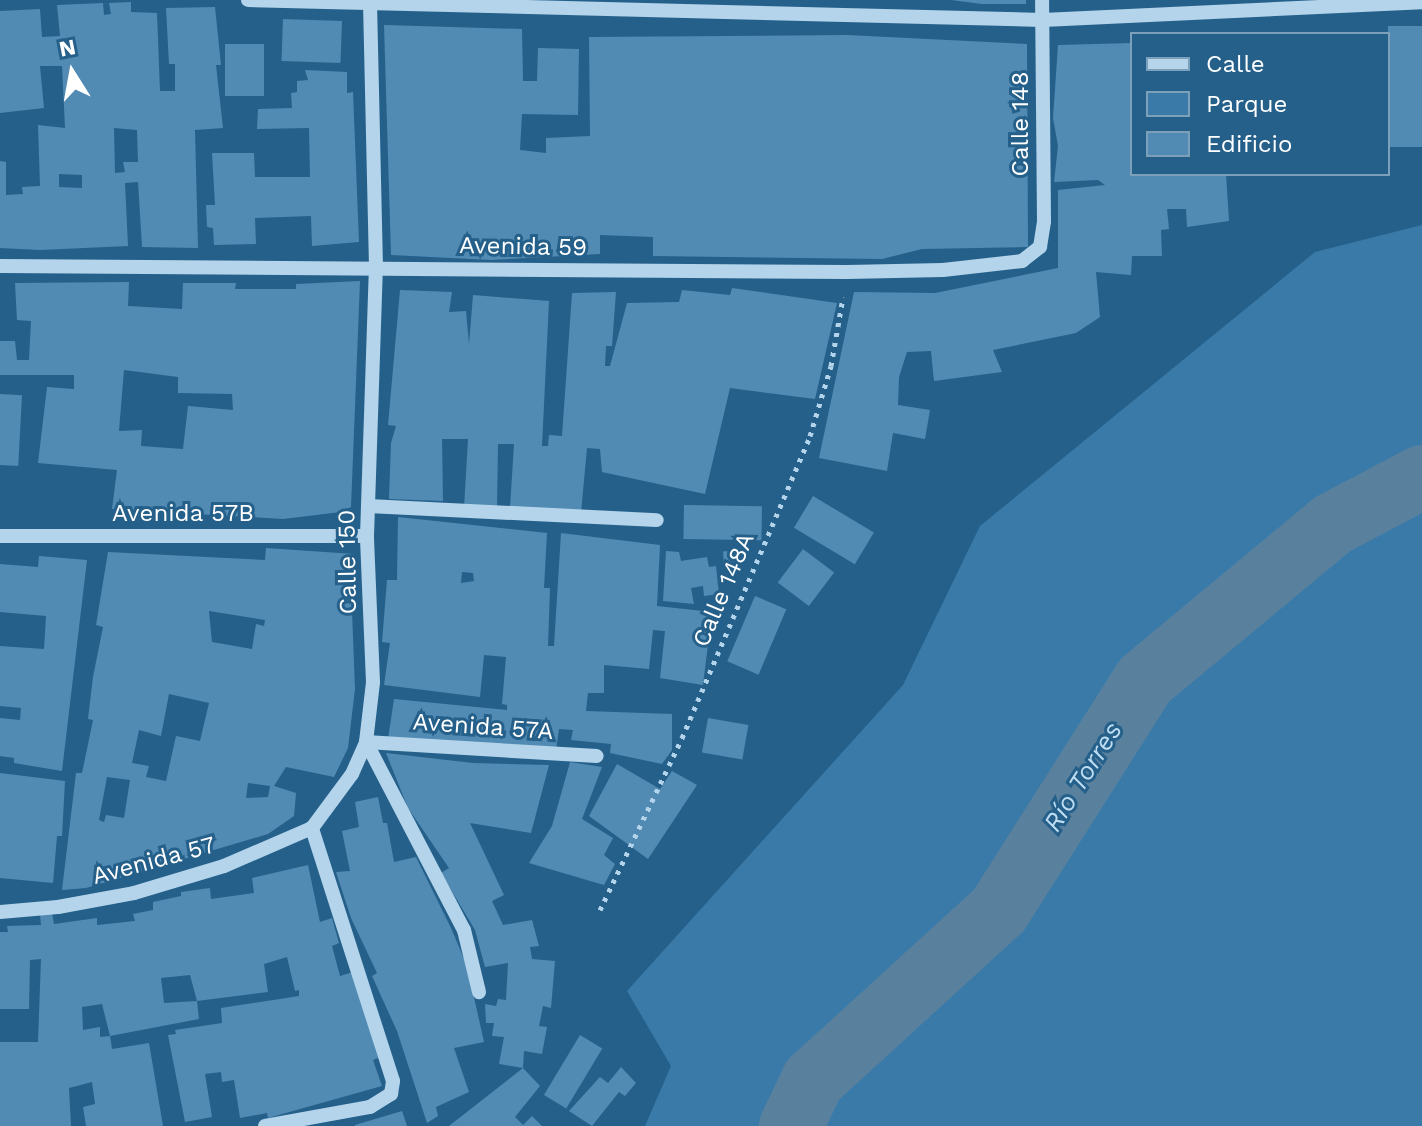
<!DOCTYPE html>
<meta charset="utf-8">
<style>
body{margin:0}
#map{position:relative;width:1422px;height:1126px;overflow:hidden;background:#25608b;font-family:"Work Sans",sans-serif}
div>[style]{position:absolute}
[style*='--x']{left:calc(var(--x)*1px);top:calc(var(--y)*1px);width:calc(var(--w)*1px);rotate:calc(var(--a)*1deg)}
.green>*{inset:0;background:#397aa8}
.river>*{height:64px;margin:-32px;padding:0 32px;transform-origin:32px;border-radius:32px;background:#59819e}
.building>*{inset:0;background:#518bb4;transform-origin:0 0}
.path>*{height:5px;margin-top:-2.5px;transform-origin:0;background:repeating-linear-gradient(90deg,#b3d4ea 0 4px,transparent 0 10px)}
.minor>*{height:14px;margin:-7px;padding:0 7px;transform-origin:7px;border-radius:7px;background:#b3d4ea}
span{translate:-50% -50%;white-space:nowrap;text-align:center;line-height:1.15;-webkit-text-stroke:6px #25608b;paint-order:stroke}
.street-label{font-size:24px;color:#fff}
.water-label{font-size:26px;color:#bfddf1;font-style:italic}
.legend{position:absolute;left:1130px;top:32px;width:260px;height:144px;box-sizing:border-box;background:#25608b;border:2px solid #7ca0b9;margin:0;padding:10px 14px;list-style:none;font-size:24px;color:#fff}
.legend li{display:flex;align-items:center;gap:16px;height:40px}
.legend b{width:40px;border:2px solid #7ca0b9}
.north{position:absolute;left:32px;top:32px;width:80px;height:80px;-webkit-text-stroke:6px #25608b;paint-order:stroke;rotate:349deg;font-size:22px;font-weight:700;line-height:32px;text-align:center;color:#fff}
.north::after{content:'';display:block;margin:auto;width:28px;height:36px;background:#fff;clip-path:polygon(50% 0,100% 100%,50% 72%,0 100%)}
</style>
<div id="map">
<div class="green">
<i style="clip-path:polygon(1422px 225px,1422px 1126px,645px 1126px,671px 1066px,627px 991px,903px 685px,980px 526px,1315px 252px)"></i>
</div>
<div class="river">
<i style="--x:791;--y:1126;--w:51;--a:-64.4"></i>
<i style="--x:813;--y:1080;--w:252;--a:-42.4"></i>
<i style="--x:999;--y:910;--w:272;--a:-57.6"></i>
<i style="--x:1145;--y:680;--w:244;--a:-39.7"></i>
<i style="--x:1333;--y:524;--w:101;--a:-27.8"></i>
</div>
<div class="building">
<i style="clip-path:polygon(951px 0,1026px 0,1026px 4px,982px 4px)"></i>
<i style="clip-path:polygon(evenodd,131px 2px,131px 12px,157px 13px,160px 91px,175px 91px,175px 64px,169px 64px,166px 8px,215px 7px,221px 65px,216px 65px,223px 128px,195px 130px,198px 248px,142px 247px,138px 182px,125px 183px,128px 246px,40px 250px,0 248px,0 161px,6px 162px,6px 195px,23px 194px,22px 187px,40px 186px,38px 125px,65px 128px,62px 66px,40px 66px,44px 108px,0 113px,0 11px,40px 9px,42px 37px,60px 36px,57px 5px,103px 3px,104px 15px,111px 14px,109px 3px,131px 2px,114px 128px,137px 130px,138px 162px,123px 162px,125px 172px,115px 173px,114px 128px,131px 2px,59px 174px,82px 175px,82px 188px,59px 187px,59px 174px)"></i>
<i style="left:283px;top:19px;width:59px;height:42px;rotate:2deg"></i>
<i style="clip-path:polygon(384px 25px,522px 29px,523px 81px,537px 81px,538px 48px,579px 49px,578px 115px,522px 114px,520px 150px,546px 153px,546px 138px,590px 136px,589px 37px,847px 35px,1027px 44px,1028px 247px,922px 249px,882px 259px,653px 256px,653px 237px,600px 235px,600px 254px,491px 260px,391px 255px)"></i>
<i style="left:1422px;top:26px;width:121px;height:34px;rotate:90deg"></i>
<i style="clip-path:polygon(1132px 43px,1132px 174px,1226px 174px,1229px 221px,1187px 227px,1186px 209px,1167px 209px,1169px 229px,1161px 230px,1162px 256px,1132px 256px,1131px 275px,1096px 272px,1100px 317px,1076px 333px,993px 350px,1002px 372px,934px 381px,931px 351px,907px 352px,899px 377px,898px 405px,930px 410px,925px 439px,893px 433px,887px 471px,819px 458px,854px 292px,935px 293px,1058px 268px,1058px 190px,1105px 185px,1098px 180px,1054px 182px,1058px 146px,1053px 118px,1058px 45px)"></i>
<i style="left:225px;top:44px;width:39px;height:52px"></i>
<i style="clip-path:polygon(305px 70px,347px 72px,347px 93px,353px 92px,359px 242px,312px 246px,311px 216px,255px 218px,256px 244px,214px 245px,213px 228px,207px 227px,206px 205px,215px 205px,212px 153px,254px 153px,255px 177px,310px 177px,309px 128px,257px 129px,258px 109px,292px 108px,291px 93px,297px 92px,297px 81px,308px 80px)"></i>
<i style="clip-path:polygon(evenodd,360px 281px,351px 507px,341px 512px,283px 519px,112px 509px,117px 470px,38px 463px,47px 387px,74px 389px,74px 375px,0 375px,0 341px,15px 341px,17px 360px,29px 360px,31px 321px,17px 320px,15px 283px,129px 282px,128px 306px,182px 309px,183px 283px,236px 283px,235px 289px,296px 289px,296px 284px,360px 281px,124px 370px,178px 377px,178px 393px,232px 394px,233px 410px,188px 406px,183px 449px,141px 446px,142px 430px,119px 431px,124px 370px)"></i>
<i style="clip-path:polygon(732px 288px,837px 303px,815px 399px,730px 388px,705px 494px,602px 472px,600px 449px,587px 448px,581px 513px,510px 508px,514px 444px,498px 444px,497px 508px,464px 508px,468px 439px,442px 439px,443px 501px,389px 499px,391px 443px,396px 426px,388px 425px,400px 290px,452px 292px,449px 312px,466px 311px,469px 344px,473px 295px,549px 301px,542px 446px,548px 446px,549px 435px,562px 436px,572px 293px,616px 292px,612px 346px,606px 346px,605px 366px,610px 366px,627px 303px,679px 302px,682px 290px,730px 295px)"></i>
<i style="left:0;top:394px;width:22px;height:71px;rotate:3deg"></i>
<i style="left:813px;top:496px;width:71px;height:37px;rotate:31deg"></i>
<i style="left:684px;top:505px;width:78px;height:34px;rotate:1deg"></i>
<i style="clip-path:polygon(evenodd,398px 517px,547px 533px,544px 588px,550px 588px,548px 646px,554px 646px,561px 533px,660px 545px,657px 606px,712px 612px,703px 685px,660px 678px,665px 631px,653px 630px,649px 669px,604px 665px,604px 693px,588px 693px,586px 711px,672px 714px,672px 750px,662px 764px,610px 753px,611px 744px,571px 740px,573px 730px,559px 729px,556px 750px,502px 743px,501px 747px,388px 739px,394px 699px,507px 710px,507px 705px,502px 704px,506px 657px,484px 655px,480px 697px,384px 685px,390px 643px,382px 642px,387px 580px,397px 580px,398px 517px,462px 572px,473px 573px,474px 581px,461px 583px,462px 572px)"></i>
<i style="clip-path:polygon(evenodd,266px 548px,354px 554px,352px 611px,355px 689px,348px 748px,334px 777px,286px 767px,274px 786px,296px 793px,294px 816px,268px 834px,86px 888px,62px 890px,76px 773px,82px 773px,93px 720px,88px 719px,93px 677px,103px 627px,96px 625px,108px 552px,265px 560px,266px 548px,209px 611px,265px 620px,264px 626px,256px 624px,252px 649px,212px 642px,209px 611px,266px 548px,169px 694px,209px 703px,200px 741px,176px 736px,166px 781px,146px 777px,149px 766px,132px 763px,139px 730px,161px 736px,169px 694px,266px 548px,107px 777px,130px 780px,124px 818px,106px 815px,104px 822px,99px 820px,107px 777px,266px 548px,248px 783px,270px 786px,268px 797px,246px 798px,248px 783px)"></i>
<i style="left:803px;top:549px;width:39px;height:42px;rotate:37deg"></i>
<i style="left:743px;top:550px;width:13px;height:20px;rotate:86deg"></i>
<i style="clip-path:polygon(666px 551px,679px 552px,681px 561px,707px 557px,709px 567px,716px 566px,719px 594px,704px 596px,703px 586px,691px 588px,694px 604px,663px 601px)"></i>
<i style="clip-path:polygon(39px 556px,87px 560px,62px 771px,14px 763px,14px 758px,0 756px,0 718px,20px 720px,21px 708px,0 706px,0 646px,44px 649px,46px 616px,0 612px,0 564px,38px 567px)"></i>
<i style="left:755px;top:596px;width:34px;height:71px;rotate:23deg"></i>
<i style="left:708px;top:718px;width:41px;height:35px;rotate:10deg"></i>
<i style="clip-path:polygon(386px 753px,473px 763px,549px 765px,531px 833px,470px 823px,504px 895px,492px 901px,503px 925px,532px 920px,539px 946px,530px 947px,532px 959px,555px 961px,551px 1008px,543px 1006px,539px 1026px,547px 1027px,542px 1054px,524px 1051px,523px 1068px,499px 1064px,504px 1037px,492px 1036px,494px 1023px,486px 1023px,485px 1004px,496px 1006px,498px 999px,506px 1000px,508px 963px,485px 967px,475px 930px,441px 873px,449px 868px,408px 808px)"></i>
<i style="clip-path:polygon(570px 762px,602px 767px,582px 819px,613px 838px,604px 855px,615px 864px,604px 885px,529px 863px,552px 826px)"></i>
<i style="clip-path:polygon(617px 764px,660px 789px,672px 771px,697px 785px,648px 859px,589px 816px)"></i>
<i style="clip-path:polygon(0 773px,65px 781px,62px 836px,57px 836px,53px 883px,0 878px)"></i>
<i style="clip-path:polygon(378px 797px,383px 823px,387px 823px,394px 862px,416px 857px,451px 928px,467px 966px,484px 1042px,454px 1048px,469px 1092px,436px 1107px,438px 1116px,427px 1123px,397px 1031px,372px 976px,377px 973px,351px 918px,336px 872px,350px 871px,342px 831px,359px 827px,355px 802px)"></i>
<i style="clip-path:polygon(308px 865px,320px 922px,332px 918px,339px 943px,332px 946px,340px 976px,353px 972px,378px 1058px,373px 1060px,382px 1086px,268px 1118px,267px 1113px,240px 1118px,234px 1080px,222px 1082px,221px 1072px,205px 1074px,212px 1117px,185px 1122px,168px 1035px,176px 1034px,175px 1030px,222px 1023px,221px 1008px,299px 996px,299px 990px,295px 991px,287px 957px,264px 964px,268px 992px,197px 1001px,190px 975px,161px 978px,164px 1003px,197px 1001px,199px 1019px,110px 1036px,102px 1004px,82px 1007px,83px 1030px,100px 1027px,100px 1037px,110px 1036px,112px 1049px,149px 1043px,163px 1126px,86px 1126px,83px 1107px,95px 1104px,92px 1082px,69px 1088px,71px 1126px,0 1126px,0 1042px,38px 1042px,41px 959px,30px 960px,29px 1009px,0 1009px,0 932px,8px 932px,7px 926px,41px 925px,40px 915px,52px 913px,54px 924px,97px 918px,97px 925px,135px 921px,133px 914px,153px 910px,153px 902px,181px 896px,181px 892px,210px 888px,211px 899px,254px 893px,252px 878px)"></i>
<i style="left:580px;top:1035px;width:26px;height:70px;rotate:31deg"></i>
<i style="clip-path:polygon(621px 1067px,636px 1083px,625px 1096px,619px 1092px,592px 1126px,569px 1111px,600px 1077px,608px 1083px)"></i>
<i style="clip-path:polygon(523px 1068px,540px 1086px,515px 1117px,523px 1125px,532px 1116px,542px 1126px,449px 1126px)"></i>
<i style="clip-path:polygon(402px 1111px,407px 1126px,355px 1126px,355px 1125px)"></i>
</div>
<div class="path">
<i style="--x:600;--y:910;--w:191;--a:-64.5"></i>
<i style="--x:682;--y:738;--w:328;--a:-67"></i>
<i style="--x:810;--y:436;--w:73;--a:-73.3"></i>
<i style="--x:831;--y:366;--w:70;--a:-80.1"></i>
</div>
<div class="minor">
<i style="--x:248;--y:0;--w:795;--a:1.44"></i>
<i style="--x:1043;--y:20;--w:379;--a:-2.7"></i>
<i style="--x:0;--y:266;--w:847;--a:0.41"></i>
<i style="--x:847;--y:272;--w:96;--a:-1.2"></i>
<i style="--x:943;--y:270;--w:80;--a:-6.5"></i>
<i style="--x:1022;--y:261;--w:23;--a:-38"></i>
<i style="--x:1040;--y:247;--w:26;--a:-81"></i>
<i style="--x:1044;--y:221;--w:221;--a:-90.5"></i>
<i style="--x:368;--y:506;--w:289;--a:2.8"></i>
<i style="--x:0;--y:536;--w:367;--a:0"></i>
<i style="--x:366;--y:742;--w:212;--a:62.5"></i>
<i style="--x:464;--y:930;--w:64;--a:76.4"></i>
<i style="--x:366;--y:742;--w:231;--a:3.5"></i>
<i style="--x:0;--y:912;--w:58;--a:-4.9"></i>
<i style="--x:58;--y:907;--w:77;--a:-10.4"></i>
<i style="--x:134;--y:893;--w:94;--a:-16.7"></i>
<i style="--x:224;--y:866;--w:96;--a:-23.4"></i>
<i style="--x:312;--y:828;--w:67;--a:-53.5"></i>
<i style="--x:352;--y:774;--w:35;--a:-66"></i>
<i style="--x:366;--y:742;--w:60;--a:-83.3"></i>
<i style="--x:373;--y:682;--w:146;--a:-92.4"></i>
<i style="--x:367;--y:536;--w:269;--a:-88.1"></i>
<i style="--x:376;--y:267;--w:267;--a:-91.3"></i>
<i style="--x:265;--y:1126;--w:107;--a:-10.3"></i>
<i style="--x:370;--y:1107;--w:25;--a:-32"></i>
<i style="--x:391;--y:1094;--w:13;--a:-81"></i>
<i style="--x:393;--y:1081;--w:266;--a:-107.8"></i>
</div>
<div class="street-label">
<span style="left:1021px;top:124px;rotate:-90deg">Calle 148</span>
<span style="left:523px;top:247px;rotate:1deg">Avenida 59</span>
<span style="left:183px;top:514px">Avenida 57B</span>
<span style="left:348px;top:562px;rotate:-91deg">Calle 150</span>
<span style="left:724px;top:590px;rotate:-67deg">Calle 148A</span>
<span style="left:483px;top:727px;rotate:4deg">Avenida 57A</span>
<span style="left:154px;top:861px;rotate:-15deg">Avenida 57</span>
</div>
<div class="water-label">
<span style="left:1083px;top:777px;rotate:-58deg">Río Torres</span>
</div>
<ul class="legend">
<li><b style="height:10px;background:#b3d4ea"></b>Calle</li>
<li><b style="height:22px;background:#397aa8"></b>Parque</li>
<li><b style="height:22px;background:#518bb4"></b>Edificio</li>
</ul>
<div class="north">N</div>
</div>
